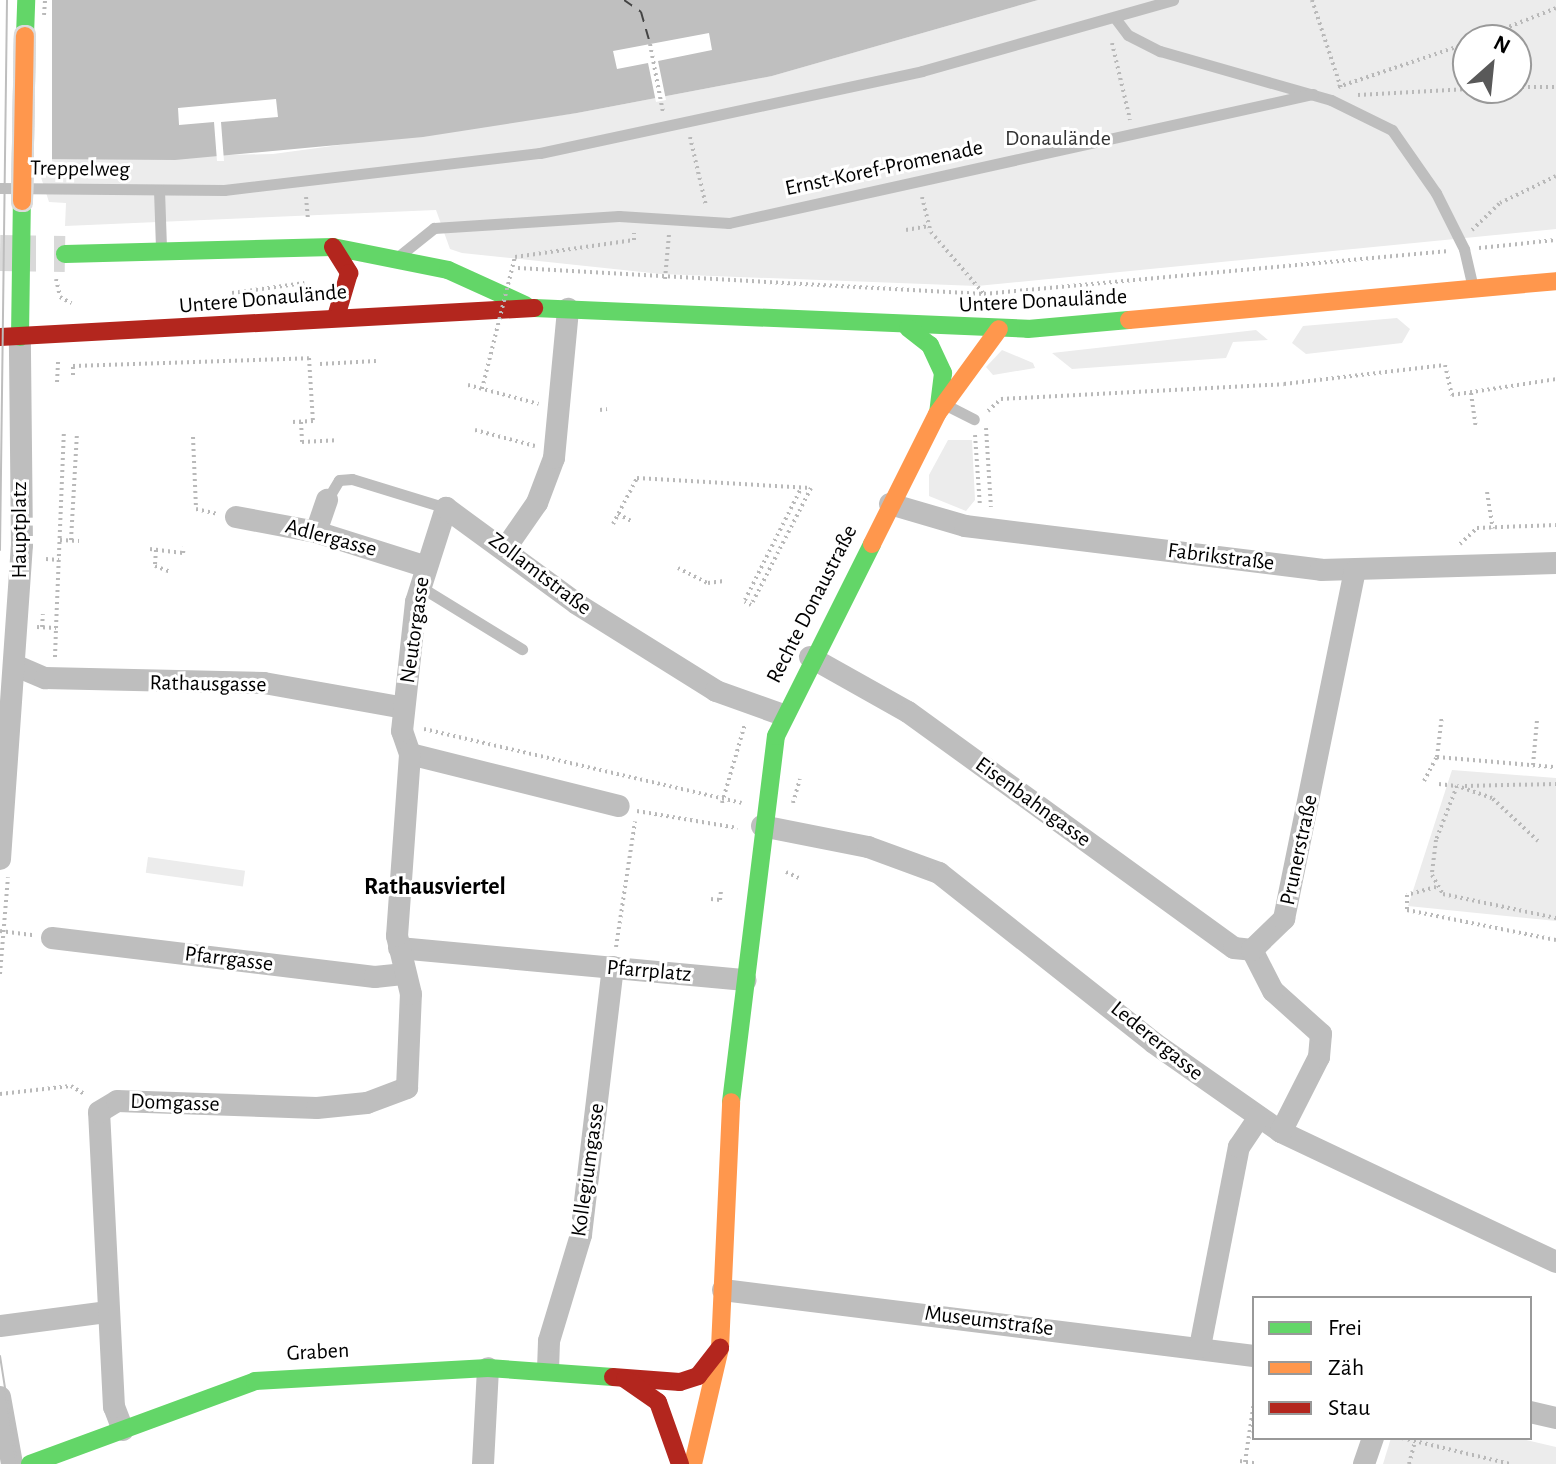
<!DOCTYPE html>
<meta charset="utf-8">
<style>
body{margin:0}
#map{position:relative;width:1556px;height:1464px;overflow:hidden;background:#fff;font-family:"Alegreya Sans",sans-serif}
div>[style]{position:absolute}
[style*='--x']{left:calc(var(--x)*1px);top:calc(var(--y)*1px);width:calc(var(--w)*1px);rotate:calc(var(--a)*1deg)}
.green>*{inset:0;background:#ececec;transform-origin:0 0}
.water>*{inset:0;background:#bfbfbf}
.pier>*{inset:0;background:#fff;transform-origin:0 0}
.ferry>*{height:2px;margin-top:-1px;transform-origin:0;background:repeating-linear-gradient(90deg,#444 0 10px,transparent 0 18px)}
.primary-tunnel>*{height:36px;margin-top:-18px;transform-origin:0;background:repeating-linear-gradient(90deg,#d9d9d9 0 36px,transparent 0 54px)}
.path>*{height:4px;margin-top:-2px;transform-origin:0;background:repeating-linear-gradient(90deg,#b9b9b9 0 2px,transparent 0 6px)}
.lane>*{height:11px;margin:-5.5px;padding:0 5.5px;transform-origin:5.5px;border-radius:5.5px;background:#bebebe}
.street>*{height:22px;margin:-11px;padding:0 11px;transform-origin:11px;border-radius:11px;background:#bebebe}
.fast>*{height:18px;margin:-9px;padding:0 9px;transform-origin:9px;border-radius:9px;background:#63d668}
.slow>*{height:18px;margin:-9px;padding:0 9px;transform-origin:9px;border-radius:9px;background:#ff974d}
.jam>*{height:18px;margin:-9px;padding:0 9px;transform-origin:9px;border-radius:9px;background:#b3261e}
.tram>*{height:2px;margin:-1px;padding:0 1px;transform-origin:1px;border-radius:1px;background:#bebebe}
.path-bridge>*{height:4px;margin-top:-2px;transform-origin:0;background:repeating-linear-gradient(90deg,#b9b9b9 0 2px,transparent 0 6px)}
.bridges{filter:drop-shadow(2px 0 #dbdbdb) drop-shadow(-2px 0 #dbdbdb) drop-shadow(0 2px #dbdbdb) drop-shadow(0 -2px #dbdbdb)}
.slow-bridge>*{height:18px;margin:-9px;padding:0 9px;transform-origin:9px;border-radius:9px;background:#ff974d}
span{translate:-50% -50%;white-space:nowrap;text-align:center;line-height:1.15;-webkit-text-stroke:6px #fff;paint-order:stroke}
.park-label{font-size:22px;color:#333}
.street-label{font-size:22px;color:#000}
.neighbourhood-label{font-size:24px;color:#000;font-weight:700}
.legend{position:absolute;left:1252px;top:1296px;width:280px;height:144px;box-sizing:border-box;background:#fff;border:2px solid #999;margin:0;padding:10px 14px;list-style:none;font-size:24px;color:#000}
.legend li{display:flex;align-items:center;gap:16px;height:40px}
.legend b{width:40px;border:2px solid #999}
.north{position:absolute;left:1452px;top:24px;width:80px;height:80px;box-sizing:border-box;background:#fff;border:2px solid #999;border-radius:50%;rotate:27deg;font-size:22px;font-weight:700;line-height:32px;text-align:center;color:#000}
.north::after{content:'';display:block;margin:auto;width:28px;height:36px;background:#595959;clip-path:polygon(50% 0,100% 100%,50% 72%,0 100%)}
</style>
<div id="map">
<div class="green">
<i style="clip-path:polygon(evenodd,1038px 0,1556px 0,1556px 229px,977px 286px,661px 274px,462px 253px,450px 249px,436px 210px,65px 226px,66px 203px,49px 202px,35px 159px,273px 154px,577px 113px,772px 76px,1038px 0,1468px 40px,1516px 40px,1516px 88px,1468px 88px,1468px 40px)"></i>
<i style="clip-path:polygon(1397px 318px,1410px 329px,1402px 343px,1306px 354px,1292px 343px,1303px 326px)"></i>
<i style="clip-path:polygon(1256px 330px,1268px 340px,1233px 342px,1226px 358px,1072px 369px,1052px 353px)"></i>
<i style="clip-path:polygon(1002px 350px,1033px 363px,1035px 368px,993px 375px,986px 367px)"></i>
<i style="clip-path:polygon(948px 440px,972px 440px,975px 500px,966px 511px,929px 496px,929px 475px)"></i>
<i style="clip-path:polygon(1452px 770px,1556px 778px,1556px 921px,1408px 906px)"></i>
<i style="left:148px;top:857px;width:98px;height:16px;rotate:8deg"></i>
<i style="clip-path:polygon(1391px 1438px,1517px 1438px,1556px 1447px,1556px 1464px,1383px 1464px)"></i>
</div>
<div class="water">
<i style="clip-path:polygon(0 0,1038px 0,772px 76px,577px 113px,423px 137px,175px 160px,35px 159px)"></i>
</div>
<div class="pier">
<i style="left:0;top:0;width:52px;height:165px"></i>
<i style="clip-path:polygon(709px 33px,712px 50px,658px 61px,666px 100px,656px 102px,648px 63px,617px 69px,613px 51px)"></i>
<i style="clip-path:polygon(276px 99px,278px 117px,221px 122px,224px 161px,217px 161px,214px 122px,179px 125px,178px 108px)"></i>
</div>
<div class="ferry">
<i style="--x:624;--y:0;--w:21;--a:35"></i>
<i style="--x:641;--y:12;--w:33;--a:74"></i>
</div>
<div class="primary-tunnel">
<i style="--x:0;--y:253;--w:65;--a:0.9"></i>
</div>
<div class="path">
<i style="--x:1312;--y:0;--w:93;--a:71.8"></i>
<i style="--x:1476;--y:40;--w:86;--a:-21.8"></i>
<i style="--x:1112;--y:43;--w:79;--a:76.8"></i>
<i style="--x:650;--y:44;--w:69;--a:79.2"></i>
<i style="--x:1338;--y:87;--w:137;--a:-18.7"></i>
<i style="--x:1516;--y:87;--w:40;--a:0"></i>
<i style="--x:1358;--y:95;--w:129;--a:-3.1"></i>
<i style="--x:690;--y:137;--w:71;--a:76.9"></i>
<i style="--x:306;--y:197;--w:23;--a:85"></i>
<i style="--x:922;--y:197;--w:36;--a:76"></i>
<i style="--x:931;--y:232;--w:82;--a:49.5"></i>
<i style="--x:906;--y:230;--w:23;--a:-10"></i>
<i style="--x:1472;--y:230;--w:39;--a:-44"></i>
<i style="--x:1500;--y:203;--w:62;--a:-25.7"></i>
<i style="--x:1479;--y:248;--w:77;--a:-5.9"></i>
<i style="--x:515;--y:257;--w:120;--a:-8.1"></i>
<i style="--x:634;--y:240;--w:7;--a:-90"></i>
<i style="--x:518;--y:268;--w:467;--a:3.2"></i>
<i style="--x:984;--y:294;--w:464;--a:-5.3"></i>
<i style="--x:56;--y:279;--w:18;--a:77"></i>
<i style="--x:60;--y:297;--w:13;--a:29"></i>
<i style="--x:665;--y:279;--w:45;--a:-84.9"></i>
<i style="--x:232;--y:293;--w:73;--a:-7.9"></i>
<i style="--x:320;--y:364;--w:56;--a:-3.1"></i>
<i style="--x:73;--y:375;--w:9;--a:-90"></i>
<i style="--x:73;--y:366;--w:236;--a:-1.9"></i>
<i style="--x:309;--y:358;--w:63;--a:86.4"></i>
<i style="--x:313;--y:421;--w:21;--a:177"></i>
<i style="--x:57;--y:382;--w:22;--a:-87"></i>
<i style="--x:468;--y:385;--w:73;--a:15"></i>
<i style="--x:1471;--y:393;--w:34;--a:82"></i>
<i style="--x:600;--y:410;--w:7;--a:-8"></i>
<i style="--x:988;--y:411;--w:18;--a:-43"></i>
<i style="--x:1001;--y:399;--w:283;--a:-3"></i>
<i style="--x:1284;--y:384;--w:162;--a:-6.7"></i>
<i style="--x:1445;--y:365;--w:31;--a:77"></i>
<i style="--x:1452;--y:395;--w:105;--a:-8.7"></i>
<i style="--x:301;--y:422;--w:20;--a:87"></i>
<i style="--x:302;--y:442;--w:34;--a:-3"></i>
<i style="--x:986;--y:428;--w:79;--a:86.4"></i>
<i style="--x:475;--y:430;--w:62;--a:14.9"></i>
<i style="--x:975;--y:435;--w:71;--a:86"></i>
<i style="--x:193;--y:437;--w:72;--a:87.6"></i>
<i style="--x:196;--y:509;--w:23;--a:13"></i>
<i style="--x:1487;--y:492;--w:37;--a:81"></i>
<i style="--x:618;--y:514;--w:15;--a:28"></i>
<i style="--x:613;--y:524;--w:52;--a:-62.4"></i>
<i style="--x:637;--y:478;--w:174;--a:3.3"></i>
<i style="--x:811;--y:488;--w:131;--a:117.1"></i>
<i style="--x:751;--y:605;--w:7;--a:-153"></i>
<i style="--x:60;--y:540;--w:19;--a:3"></i>
<i style="--x:71;--y:540;--w:108;--a:-86.8"></i>
<i style="--x:1460;--y:544;--w:23;--a:-43"></i>
<i style="--x:1477;--y:528;--w:79;--a:-2.2"></i>
<i style="--x:150;--y:549;--w:33;--a:7"></i>
<i style="--x:183;--y:553;--w:6;--a:-81"></i>
<i style="--x:156;--y:550;--w:16;--a:94"></i>
<i style="--x:155;--y:566;--w:17;--a:21"></i>
<i style="--x:46;--y:559;--w:13;--a:4"></i>
<i style="--x:678;--y:568;--w:34;--a:27"></i>
<i style="--x:708;--y:583;--w:16;--a:-7"></i>
<i style="--x:745;--y:600;--w:125;--a:-63.4"></i>
<i style="--x:37;--y:627;--w:19;--a:3"></i>
<i style="--x:56;--y:628;--w:195;--a:-87.7"></i>
<i style="--x:42;--y:627;--w:13;--a:-86"></i>
<i style="--x:55;--y:657;--w:29;--a:-88"></i>
<i style="--x:424;--y:729;--w:326;--a:13.1"></i>
<i style="--x:1437;--y:757;--w:117;--a:4.9"></i>
<i style="--x:1533;--y:765;--w:45;--a:-84.9"></i>
<i style="--x:1424;--y:781;--w:27;--a:-62"></i>
<i style="--x:1437;--y:757;--w:42;--a:-83.2"></i>
<i style="--x:1439;--y:784;--w:17;--a:7"></i>
<i style="--x:1465;--y:786;--w:91;--a:-1.3"></i>
<i style="--x:722;--y:803;--w:82;--a:-73.8"></i>
<i style="--x:793;--y:803;--w:25;--a:-74"></i>
<i style="--x:637;--y:811;--w:102;--a:9.6"></i>
<i style="--x:1538;--y:841;--w:63;--a:-136.9"></i>
<i style="--x:1492;--y:798;--w:37;--a:-161"></i>
<i style="--x:1457;--y:786;--w:58;--a:111.3"></i>
<i style="--x:1436;--y:840;--w:35;--a:97"></i>
<i style="--x:1432;--y:875;--w:22;--a:60"></i>
<i style="--x:1443;--y:894;--w:116;--a:12"></i>
<i style="--x:786;--y:872;--w:14;--a:25"></i>
<i style="--x:1436;--y:887;--w:30;--a:165"></i>
<i style="--x:1407;--y:895;--w:15;--a:90"></i>
<i style="--x:1407;--y:910;--w:152;--a:11.4"></i>
<i style="--x:711;--y:899;--w:9;--a:6"></i>
<i style="--x:720;--y:900;--w:10;--a:-84"></i>
<i style="--x:0;--y:931;--w:34;--a:7"></i>
<i style="--x:616;--y:947;--w:127;--a:-81.4"></i>
<i style="--x:0;--y:974;--w:97;--a:-85.3"></i>
<i style="--x:0;--y:1094;--w:71;--a:-6.4"></i>
<i style="--x:71;--y:1086;--w:17;--a:31"></i>
<i style="--x:1402;--y:1438;--w:111;--a:13.5"></i>
<i style="--x:1240;--y:1461;--w:18;--a:9"></i>
<i style="--x:1245;--y:1462;--w:61;--a:-81.5"></i>
<i style="--x:1409;--y:1464;--w:24;--a:-75"></i>
</div>
<div class="lane">
<i style="--x:1115;--y:18;--w:21;--a:53"></i>
<i style="--x:1128;--y:35;--w:36;--a:27"></i>
<i style="--x:1160;--y:51;--w:178;--a:16"></i>
<i style="--x:1331;--y:100;--w:68;--a:26.2"></i>
<i style="--x:1392;--y:130;--w:77;--a:55.1"></i>
<i style="--x:1436;--y:193;--w:63;--a:63.4"></i>
<i style="--x:1464;--y:249;--w:35;--a:77"></i>
<i style="--x:0;--y:188;--w:224;--a:0.5"></i>
<i style="--x:224;--y:190;--w:318;--a:-6.7"></i>
<i style="--x:540;--y:153;--w:391;--a:-12.1"></i>
<i style="--x:922;--y:71;--w:261;--a:-15.8"></i>
<i style="--x:159;--y:190;--w:56;--a:88"></i>
<i style="--x:399;--y:256;--w:45;--a:-38.7"></i>
<i style="--x:434;--y:228;--w:185;--a:-3.7"></i>
<i style="--x:619;--y:216;--w:110;--a:3.6"></i>
<i style="--x:729;--y:223;--w:598;--a:-12.46"></i>
<i style="--x:948;--y:406;--w:29;--a:27"></i>
<i style="--x:327;--y:500;--w:23;--a:-59"></i>
<i style="--x:339;--y:480;--w:13;--a:-4"></i>
<i style="--x:352;--y:479;--w:98;--a:17.1"></i>
<i style="--x:419;--y:586;--w:121;--a:31.5"></i>
</div>
<div class="street">
<i style="--x:890;--y:504;--w:78;--a:16.3"></i>
<i style="--x:965;--y:526;--w:359;--a:7"></i>
<i style="--x:1321;--y:570;--w:235;--a:-1.7"></i>
<i style="--x:236;--y:517;--w:81;--a:10.6"></i>
<i style="--x:316;--y:532;--w:113;--a:17.5"></i>
<i style="--x:316;--y:532;--w:34;--a:-71"></i>
<i style="--x:505;--y:549;--w:56;--a:-55.2"></i>
<i style="--x:537;--y:503;--w:48;--a:-69.3"></i>
<i style="--x:554;--y:458;--w:150;--a:-84.6"></i>
<i style="--x:810;--y:657;--w:112;--a:29.3"></i>
<i style="--x:908;--y:712;--w:402;--a:35.9"></i>
<i style="--x:1234;--y:948;--w:18;--a:6"></i>
<i style="--x:14;--y:665;--w:34;--a:23"></i>
<i style="--x:45;--y:678;--w:219;--a:1.3"></i>
<i style="--x:264;--y:683;--w:142;--a:10.1"></i>
<i style="--x:410;--y:754;--w:24;--a:-109"></i>
<i style="--x:402;--y:731;--w:130;--a:-83.8"></i>
<i style="--x:416;--y:602;--w:99;--a:-72.3"></i>
<i style="--x:446;--y:508;--w:162;--a:36.2"></i>
<i style="--x:577;--y:604;--w:164;--a:32"></i>
<i style="--x:716;--y:691;--w:71;--a:19.7"></i>
<i style="--x:410;--y:754;--w:215;--a:14"></i>
<i style="--x:762;--y:826;--w:108;--a:11.2"></i>
<i style="--x:868;--y:847;--w:76;--a:20.1"></i>
<i style="--x:939;--y:873;--w:274;--a:38.3"></i>
<i style="--x:1154;--y:1043;--w:155;--a:35"></i>
<i style="--x:1281;--y:1132;--w:304;--a:25.3"></i>
<i style="--x:0;--y:859;--w:315;--a:-86"></i>
<i style="--x:22;--y:545;--w:208;--a:-90.6"></i>
<i style="--x:52;--y:938;--w:325;--a:6.9"></i>
<i style="--x:375;--y:977;--w:30;--a:-6"></i>
<i style="--x:399;--y:948;--w:348;--a:5.3"></i>
<i style="--x:1281;--y:1132;--w:84;--a:-63.1"></i>
<i style="--x:1319;--y:1057;--w:23;--a:-85"></i>
<i style="--x:1321;--y:1034;--w:64;--a:-138.1"></i>
<i style="--x:1273;--y:991;--w:46;--a:-117.1"></i>
<i style="--x:1252;--y:950;--w:45;--a:-44.1"></i>
<i style="--x:1284;--y:919;--w:355;--a:-78.5"></i>
<i style="--x:723;--y:1290;--w:535;--a:7.09"></i>
<i style="--x:0;--y:1326;--w:109;--a:-7.4"></i>
<i style="--x:1200;--y:1347;--w:204;--a:-79"></i>
<i style="--x:1239;--y:1147;--w:36;--a:-56"></i>
<i style="--x:548;--y:1370;--w:29;--a:-88"></i>
<i style="--x:549;--y:1341;--w:111;--a:-73.2"></i>
<i style="--x:581;--y:1235;--w:270;--a:-83.2"></i>
<i style="--x:0;--y:1397;--w:68;--a:79.8"></i>
<i style="--x:1530;--y:1412;--w:27;--a:13"></i>
<i style="--x:123;--y:1430;--w:25;--a:-111"></i>
<i style="--x:114;--y:1407;--w:295;--a:-92.9"></i>
<i style="--x:99;--y:1112;--w:21;--a:-31"></i>
<i style="--x:117;--y:1101;--w:200;--a:2"></i>
<i style="--x:317;--y:1108;--w:50;--a:-5.7"></i>
<i style="--x:367;--y:1103;--w:43;--a:-20.6"></i>
<i style="--x:407;--y:1088;--w:94;--a:-87.6"></i>
<i style="--x:411;--y:994;--w:60;--a:-103.6"></i>
<i style="--x:397;--y:936;--w:182;--a:-85.9"></i>
<i style="--x:483;--y:1464;--w:96;--a:-87"></i>
<i style="--x:1364;--y:1464;--w:28;--a:-71"></i>
</div>
<div class="fast">
<i style="--x:25;--y:36;--w:36;--a:-88"></i>
<i style="--x:65;--y:254;--w:268;--a:-1.5"></i>
<i style="--x:333;--y:247;--w:117;--a:11.3"></i>
<i style="--x:448;--y:270;--w:85;--a:24.4"></i>
<i style="--x:534;--y:308;--w:494;--a:2.4"></i>
<i style="--x:1028;--y:329;--w:101;--a:-5.1"></i>
<i style="--x:908;--y:328;--w:28;--a:38"></i>
<i style="--x:930;--y:345;--w:31;--a:65"></i>
<i style="--x:943;--y:373;--w:38;--a:97"></i>
<i style="--x:20;--y:337;--w:136;--a:-89.2"></i>
<i style="--x:731;--y:1102;--w:369;--a:-83"></i>
<i style="--x:776;--y:736;--w:215;--a:-63.4"></i>
<i style="--x:30;--y:1464;--w:240;--a:-20.2"></i>
<i style="--x:255;--y:1381;--w:233;--a:-3.2"></i>
<i style="--x:488;--y:1368;--w:125;--a:4.1"></i>
</div>
<div class="slow">
<i style="--x:1129;--y:320;--w:429;--a:-5.2"></i>
<i style="--x:872;--y:544;--w:145;--a:-63.4"></i>
<i style="--x:937;--y:414;--w:105;--a:-53.9"></i>
<i style="--x:693;--y:1464;--w:119;--a:-76.9"></i>
<i style="--x:720;--y:1348;--w:246;--a:-87.4"></i>
</div>
<div class="jam">
<i style="--x:333;--y:247;--w:31;--a:58"></i>
<i style="--x:349;--y:273;--w:46;--a:106.5"></i>
<i style="--x:0;--y:337;--w:535;--a:-3.11"></i>
<i style="--x:613;--y:1377;--w:67;--a:4.3"></i>
<i style="--x:680;--y:1382;--w:19;--a:-18"></i>
<i style="--x:698;--y:1376;--w:36;--a:-52"></i>
<i style="--x:625;--y:1379;--w:40;--a:34.9"></i>
<i style="--x:658;--y:1402;--w:66;--a:70.5"></i>
</div>
<div class="tram">
<i style="--x:0;--y:550;--w:550;--a:-89.27"></i>
<i style="--x:0;--y:1356;--w:109;--a:81.1"></i>
</div>
<div class="path-bridge">
<i style="--x:44;--y:15;--w:15;--a:-86"></i>
<i style="--x:482;--y:389;--w:136;--a:-76"></i>
</div>
<div class="bridges">
<div class="slow-bridge">
<i style="--x:22;--y:201;--w:165;--a:-89"></i>
</div>
</div>
<div class="park-label">
<span style="left:1058px;top:139px">Donaulände</span>
</div>
<div class="street-label">
<span style="left:884px;top:168px;rotate:-12deg">Ernst-Koref-Promenade</span>
<span style="left:80px;top:169px;rotate:1deg">Treppelweg</span>
<span style="left:263px;top:299px;rotate:-5deg">Untere Donaulände</span>
<span style="left:1043px;top:301px;rotate:-3deg">Untere Donaulände</span>
<span style="left:20px;top:530px;rotate:-90deg">Hauptplatz</span>
<span style="left:331px;top:538px;rotate:15deg">Adlergasse</span>
<span style="left:1221px;top:557px;rotate:7deg">Fabrikstraße</span>
<span style="left:540px;top:574px;rotate:37deg">Zollamtstraße</span>
<span style="left:812px;top:604px;rotate:-63deg">Rechte Donaustraße</span>
<span style="left:415px;top:630px;rotate:-82deg">Neutorgasse</span>
<span style="left:208px;top:684px;rotate:1deg">Rathausgasse</span>
<span style="left:1033px;top:802px;rotate:36deg">Eisenbahngasse</span>
<span style="left:1299px;top:850px;rotate:-78deg">Prunerstraße</span>
<span style="left:229px;top:959px;rotate:7deg">Pfarrgasse</span>
<span style="left:649px;top:971px;rotate:5deg">Pfarrplatz</span>
<span style="left:1157px;top:1041px;rotate:39deg">Lederergasse</span>
<span style="left:175px;top:1103px;rotate:2deg">Domgasse</span>
<span style="left:588px;top:1170px;rotate:-82deg">Kollegiumgasse</span>
<span style="left:989px;top:1321px;rotate:7deg">Museumstraße</span>
<span style="left:318px;top:1352px;rotate:-3deg">Graben</span>
</div>
<div class="neighbourhood-label">
<span style="left:435px;top:888px">Rathausviertel</span>
</div>
<ul class="legend">
<li><b style="height:10px;background:#63d668"></b>Frei</li>
<li><b style="height:10px;background:#ff974d"></b>Zäh</li>
<li><b style="height:10px;background:#b3261e"></b>Stau</li>
</ul>
<div class="north">N</div>
</div>
